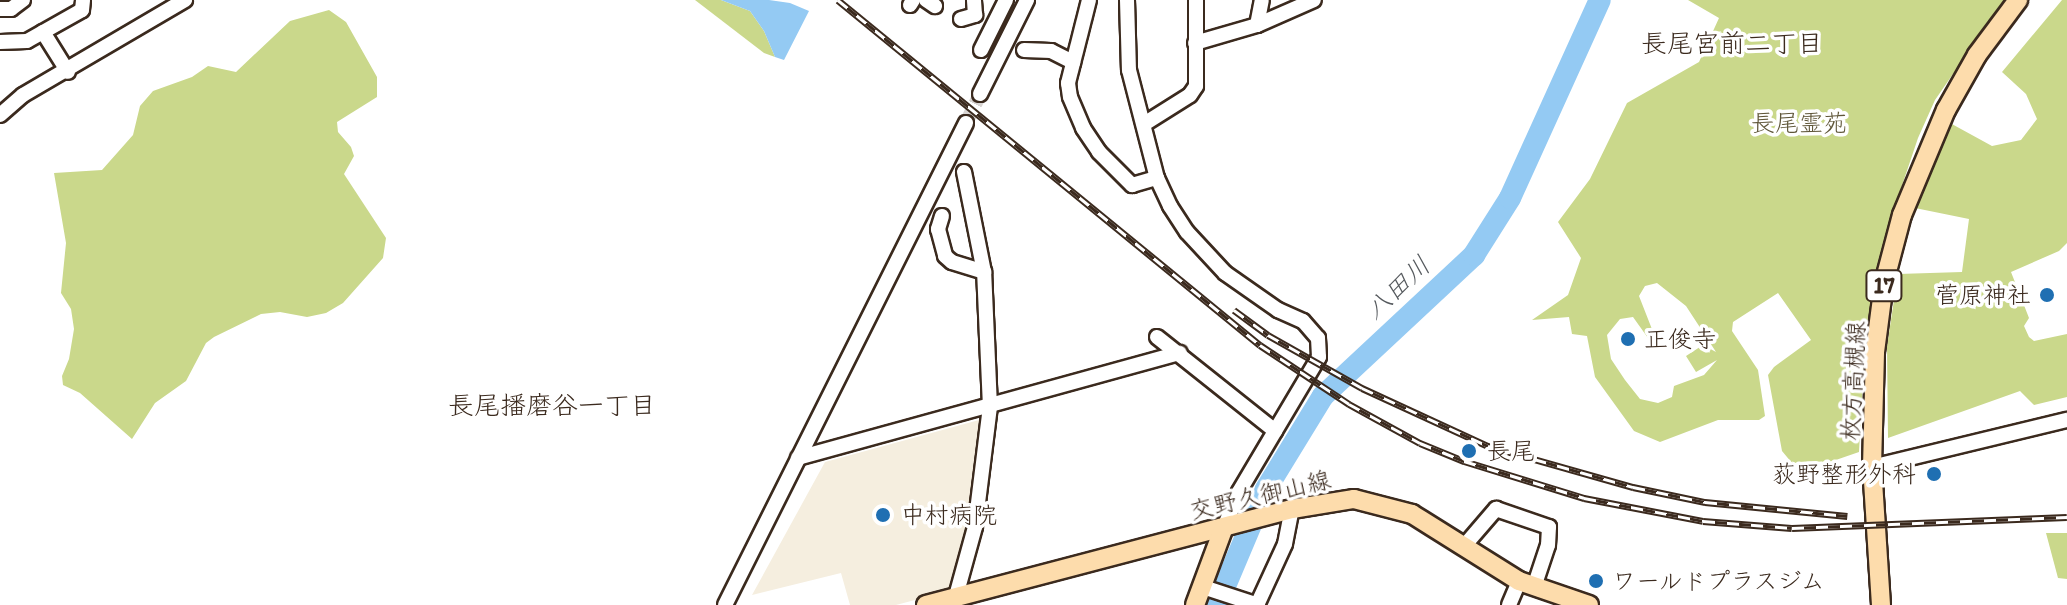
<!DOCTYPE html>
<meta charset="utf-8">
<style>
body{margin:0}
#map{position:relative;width:2067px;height:605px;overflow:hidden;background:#fff;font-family:Itim,"Klee One",sans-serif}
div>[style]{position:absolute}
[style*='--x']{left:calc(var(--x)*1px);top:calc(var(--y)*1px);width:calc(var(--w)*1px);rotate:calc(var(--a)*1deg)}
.built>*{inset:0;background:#f5eedf}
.green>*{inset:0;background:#cad88b}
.water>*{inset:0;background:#94caf3}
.river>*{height:22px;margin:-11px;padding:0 11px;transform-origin:11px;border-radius:11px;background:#94caf3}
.minor-tunnel>*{height:14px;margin-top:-7px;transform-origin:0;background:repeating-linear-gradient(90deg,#d8d4d2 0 14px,transparent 0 21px)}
.roads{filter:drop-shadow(2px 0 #3b2a1e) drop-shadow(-2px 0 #3b2a1e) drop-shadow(0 2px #3b2a1e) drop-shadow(0 -2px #3b2a1e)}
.minor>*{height:14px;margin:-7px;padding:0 7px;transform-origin:7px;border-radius:7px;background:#fff}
.major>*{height:18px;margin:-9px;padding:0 9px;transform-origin:9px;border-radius:9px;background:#fddcac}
.rail>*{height:7px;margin-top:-3.5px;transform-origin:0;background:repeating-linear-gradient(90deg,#fff 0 12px,#3b2a1e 0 24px);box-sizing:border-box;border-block:2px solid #3b2a1e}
.dots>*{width:22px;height:22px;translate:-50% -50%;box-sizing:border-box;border:4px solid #fff;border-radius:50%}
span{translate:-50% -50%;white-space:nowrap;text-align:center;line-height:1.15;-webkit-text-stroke:7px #fff;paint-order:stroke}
.shield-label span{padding:2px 6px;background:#fff;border:2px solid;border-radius:6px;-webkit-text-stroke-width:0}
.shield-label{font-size:22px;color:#3b2a1e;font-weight:700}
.park-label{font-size:24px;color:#5f5639}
.poi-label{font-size:24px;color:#3b2a1e}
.right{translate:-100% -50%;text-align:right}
.left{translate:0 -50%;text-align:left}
.street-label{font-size:24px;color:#3b2a1e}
.neighbourhood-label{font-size:26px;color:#3b2a1e}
.water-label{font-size:26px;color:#565a5e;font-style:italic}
</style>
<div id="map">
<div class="built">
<i style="clip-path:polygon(979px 420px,970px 530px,949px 591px,896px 605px,850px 605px,841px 573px,752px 595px,825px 462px)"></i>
</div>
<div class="green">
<i style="clip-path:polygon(695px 0,721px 0,750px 11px,764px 31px,775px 57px,764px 53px)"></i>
<i style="clip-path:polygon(evenodd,1688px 0,2004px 0,1935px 100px,1918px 138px,1889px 224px,1866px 328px,1859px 452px,1830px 462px,1792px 463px,1782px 451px,1768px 375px,1774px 367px,1811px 340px,1778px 293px,1733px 322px,1732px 331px,1758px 370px,1765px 416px,1759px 420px,1718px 420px,1660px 442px,1634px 431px,1595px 377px,1587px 336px,1572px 334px,1569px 317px,1532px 320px,1568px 295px,1581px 258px,1558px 222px,1590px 179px,1627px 103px,1699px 62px,1719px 18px,1688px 0,1657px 283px,1686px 306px,1716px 352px,1703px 345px,1686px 356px,1696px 372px,1717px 360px,1704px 375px,1674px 386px,1672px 397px,1658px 403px,1640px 399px,1625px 380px,1611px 359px,1607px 335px,1620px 319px,1633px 317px,1648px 338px,1657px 342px,1639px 296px,1645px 286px,1657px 283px)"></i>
<i style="clip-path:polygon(2062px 0,2067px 0,2067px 243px,2059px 251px,2011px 272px,2029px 318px,2024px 326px,2029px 337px,2034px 341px,2067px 334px,2067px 397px,2034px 405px,2020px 391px,1888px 438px,1887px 346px,1898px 274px,1962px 272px,1969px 219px,1915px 208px,1950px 123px,1992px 146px,2021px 140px,2037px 119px,2026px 94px,2002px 72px)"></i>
<i style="clip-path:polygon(329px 10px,346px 22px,377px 77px,377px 97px,337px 122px,338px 132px,351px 147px,354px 156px,344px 174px,386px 238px,383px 258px,343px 303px,326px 313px,307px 317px,280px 312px,261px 314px,214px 337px,206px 343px,186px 381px,155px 403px,132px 439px,80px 393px,63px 385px,62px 376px,69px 359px,74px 329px,71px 309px,61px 293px,66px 243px,54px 173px,102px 170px,133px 135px,140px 106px,153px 91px,192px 77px,208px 66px,236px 72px,290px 21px)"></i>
<i style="clip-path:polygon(2046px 533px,2067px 533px,2067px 579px,2058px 578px)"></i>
</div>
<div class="water">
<i style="clip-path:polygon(721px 0,769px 0,790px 3px,809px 11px,784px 60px,775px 57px,764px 31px,750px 11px)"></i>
</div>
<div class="river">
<i style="--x:1217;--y:605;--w:126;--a:-67.1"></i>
<i style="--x:1266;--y:489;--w:109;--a:-58.5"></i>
<i style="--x:1323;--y:396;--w:207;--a:-43"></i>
<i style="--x:1474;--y:255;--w:67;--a:-57.7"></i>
<i style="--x:1510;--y:198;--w:217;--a:-65.6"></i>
</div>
<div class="minor-tunnel">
<i style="--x:966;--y:123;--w:32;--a:-64"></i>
</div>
<div class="roads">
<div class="minor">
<i style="--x:926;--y:0;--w:11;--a:34"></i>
<i style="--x:1089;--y:0;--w:86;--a:104.2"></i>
<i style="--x:1068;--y:83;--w:14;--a:82"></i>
<i style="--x:1070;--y:97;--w:34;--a:67"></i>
<i style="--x:1083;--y:128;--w:29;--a:56"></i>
<i style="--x:1099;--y:152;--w:47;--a:45"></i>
<i style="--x:1132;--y:185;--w:26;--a:-16"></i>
<i style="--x:1127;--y:0;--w:70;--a:88.4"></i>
<i style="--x:1129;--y:70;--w:112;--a:75.5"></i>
<i style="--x:1157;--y:178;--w:31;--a:65"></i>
<i style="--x:1170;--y:206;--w:31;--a:57"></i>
<i style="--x:1187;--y:232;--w:56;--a:47.2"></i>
<i style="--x:1225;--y:273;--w:65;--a:34.9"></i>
<i style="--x:1278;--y:310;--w:27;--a:24"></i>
<i style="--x:1303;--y:321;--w:23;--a:49"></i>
<i style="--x:1318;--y:338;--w:19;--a:87"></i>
<i style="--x:1319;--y:357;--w:157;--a:120.7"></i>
<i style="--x:1239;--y:492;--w:38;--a:113"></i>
<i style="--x:910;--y:5;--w:6;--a:-59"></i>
<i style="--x:0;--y:9;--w:11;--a:0"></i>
<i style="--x:11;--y:9;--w:15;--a:-37"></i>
<i style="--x:961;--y:19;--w:15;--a:-16"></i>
<i style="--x:975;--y:15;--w:15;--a:-94"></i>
<i style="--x:1257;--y:25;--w:62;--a:-23.7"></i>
<i style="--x:43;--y:32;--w:47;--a:58"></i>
<i style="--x:0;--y:42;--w:27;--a:-2"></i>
<i style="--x:27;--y:41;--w:63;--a:-29.4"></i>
<i style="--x:82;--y:10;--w:10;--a:-84"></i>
<i style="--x:1195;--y:43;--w:65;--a:-16.2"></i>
<i style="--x:1257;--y:25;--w:25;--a:-79"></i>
<i style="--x:981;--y:50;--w:56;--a:-63.4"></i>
<i style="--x:1024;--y:50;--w:27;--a:2"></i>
<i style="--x:1051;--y:51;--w:25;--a:27"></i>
<i style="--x:980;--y:94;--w:105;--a:-63.4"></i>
<i style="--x:0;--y:115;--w:30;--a:-41"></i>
<i style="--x:23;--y:95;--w:188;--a:-30.4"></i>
<i style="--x:1144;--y:124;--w:54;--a:-32.2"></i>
<i style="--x:1190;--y:95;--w:11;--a:-56"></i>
<i style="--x:1196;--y:86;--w:86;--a:-90"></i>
<i style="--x:942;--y:216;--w:14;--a:107"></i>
<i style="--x:938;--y:229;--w:28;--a:75"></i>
<i style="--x:945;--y:256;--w:9;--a:41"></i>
<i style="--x:952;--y:262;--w:34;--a:17"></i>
<i style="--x:1157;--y:337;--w:151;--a:38.5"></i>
<i style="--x:798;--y:458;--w:396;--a:-15.4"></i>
<i style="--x:1872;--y:467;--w:201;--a:-13.6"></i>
<i style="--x:1465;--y:545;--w:48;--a:-49.3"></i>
<i style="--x:1496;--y:509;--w:56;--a:18.8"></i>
<i style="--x:1549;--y:527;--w:18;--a:93"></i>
<i style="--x:1548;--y:545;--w:44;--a:108.4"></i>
<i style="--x:1203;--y:587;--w:58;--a:18.1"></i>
<i style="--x:956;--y:596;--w:72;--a:-74.6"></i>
<i style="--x:975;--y:527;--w:121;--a:-82.9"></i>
<i style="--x:990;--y:407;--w:135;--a:-92.5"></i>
<i style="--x:984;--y:272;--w:102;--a:-101.3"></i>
<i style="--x:725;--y:605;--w:539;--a:-63.43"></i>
<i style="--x:1257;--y:605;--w:67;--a:-65.3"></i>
<i style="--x:1285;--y:544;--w:36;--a:-79"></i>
<i style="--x:1509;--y:605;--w:26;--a:-67"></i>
</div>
<div class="major">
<i style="--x:926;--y:605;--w:378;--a:-14.7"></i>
<i style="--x:1292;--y:509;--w:63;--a:-9.2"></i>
<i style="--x:1354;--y:499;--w:60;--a:14.5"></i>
<i style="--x:1412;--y:514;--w:126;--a:32.1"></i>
<i style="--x:1519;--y:581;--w:74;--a:18.9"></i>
<i style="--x:1195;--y:605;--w:83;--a:-69.6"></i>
<i style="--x:1881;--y:605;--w:138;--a:-93.7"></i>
<i style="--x:1872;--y:467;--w:115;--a:-88.5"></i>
<i style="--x:1875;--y:352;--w:70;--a:-82.6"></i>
<i style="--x:1884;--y:283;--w:70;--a:-75.2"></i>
<i style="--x:1902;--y:215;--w:114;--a:-67.3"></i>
<i style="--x:1946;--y:110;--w:63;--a:-60.6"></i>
<i style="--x:1977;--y:55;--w:69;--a:-53.3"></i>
</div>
</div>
<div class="rail">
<i style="--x:838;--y:0;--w:545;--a:39.27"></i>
<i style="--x:1260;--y:345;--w:107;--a:33.5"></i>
<i style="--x:1349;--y:404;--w:81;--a:28.8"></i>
<i style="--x:1420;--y:443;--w:48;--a:22.2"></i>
<i style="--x:1464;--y:461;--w:126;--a:17.1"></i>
<i style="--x:1584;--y:498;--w:121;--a:10.9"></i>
<i style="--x:1703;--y:521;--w:89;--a:4.5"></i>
<i style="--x:1792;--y:528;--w:275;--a:-2.3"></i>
<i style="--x:1234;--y:310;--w:42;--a:36.3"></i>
<i style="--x:1268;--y:335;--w:108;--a:29.4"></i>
<i style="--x:1362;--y:388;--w:139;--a:24.7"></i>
<i style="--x:1488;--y:446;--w:151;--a:15.8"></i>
<i style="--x:1633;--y:487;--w:74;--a:11.8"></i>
<i style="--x:1705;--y:502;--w:143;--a:5.6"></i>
</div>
<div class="dots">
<i style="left:2047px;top:295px;background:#1f6fb2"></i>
<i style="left:1628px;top:339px;background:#1f6fb2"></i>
<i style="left:1469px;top:451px;background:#1f6fb2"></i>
<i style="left:1934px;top:474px;background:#1f6fb2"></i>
<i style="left:883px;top:515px;background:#1f6fb2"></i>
<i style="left:1596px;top:581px;background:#1f6fb2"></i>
</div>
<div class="shield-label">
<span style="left:1884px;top:286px">17</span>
</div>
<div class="park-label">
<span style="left:1799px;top:123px">長尾霊苑</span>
</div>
<div class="poi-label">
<span class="right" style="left:2031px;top:295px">菅原神社</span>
<span class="left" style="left:1644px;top:339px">正俊寺</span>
<span class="left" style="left:1487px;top:451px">長尾</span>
<span class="right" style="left:1916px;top:474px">荻野整形外科</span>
<span class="left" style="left:901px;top:515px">中村病院</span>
<span class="left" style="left:1612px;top:581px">ワールドプラスジム</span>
</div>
<div class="street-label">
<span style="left:1853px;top:381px;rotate:-87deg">枚方高槻線</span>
<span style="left:1260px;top:495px;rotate:-13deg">交野久御山線</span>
</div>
<div class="neighbourhood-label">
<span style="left:1732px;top:44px">長尾宮前二丁目</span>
<span style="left:552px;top:406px">長尾播磨谷一丁目</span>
</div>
<div class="water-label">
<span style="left:1398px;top:288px;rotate:-43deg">八田川</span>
</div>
</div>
